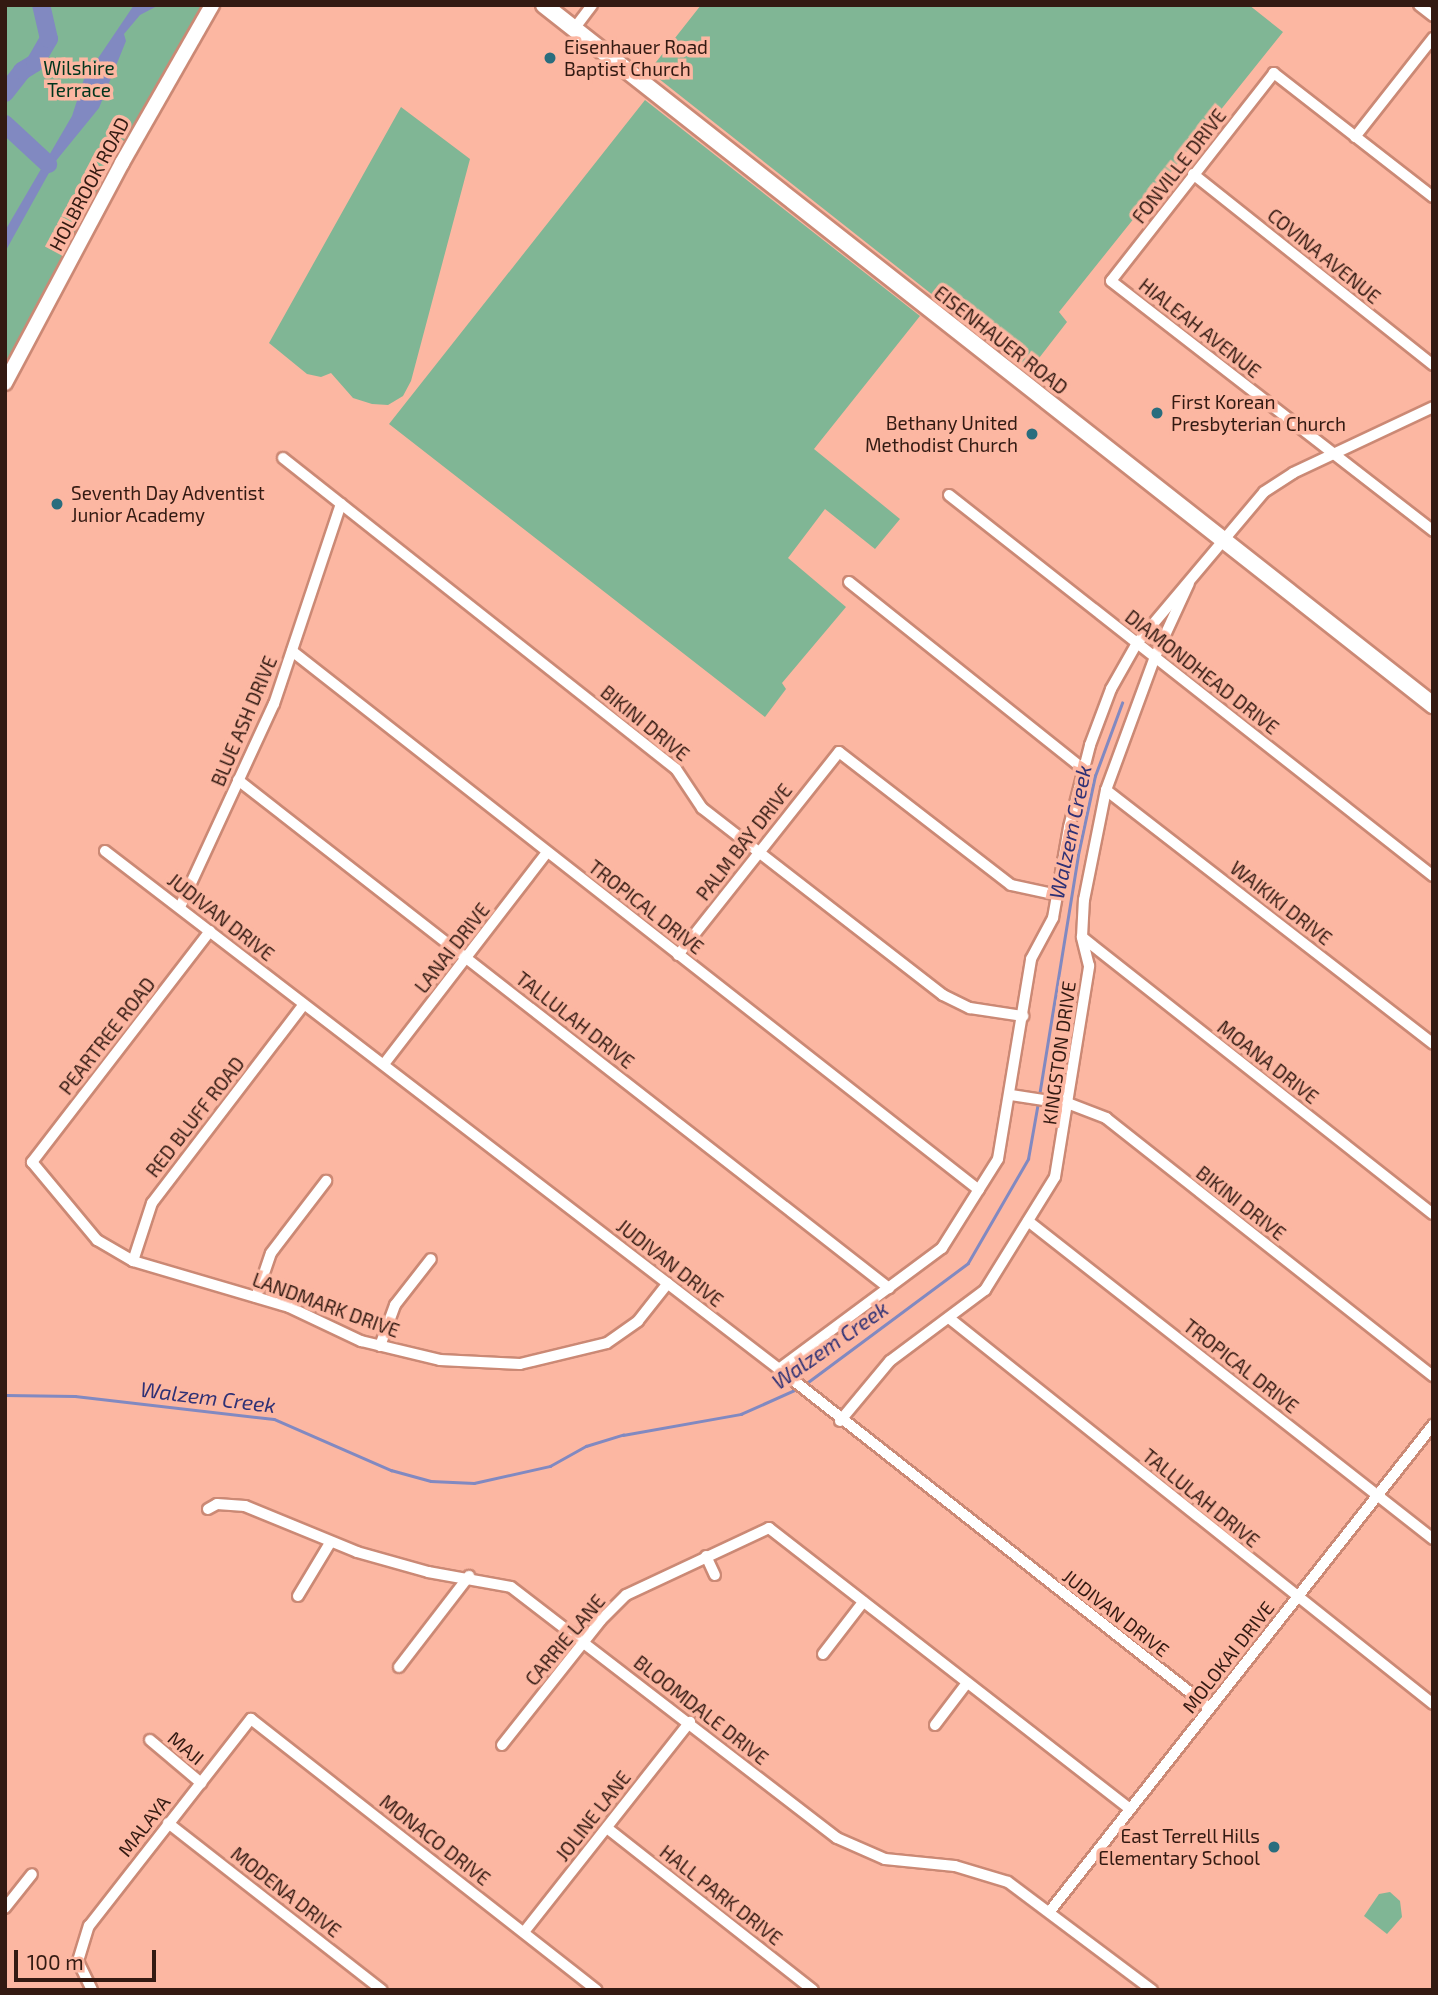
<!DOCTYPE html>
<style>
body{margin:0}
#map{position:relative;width:1438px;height:1995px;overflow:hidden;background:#fcb7a2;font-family:"Exo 2",sans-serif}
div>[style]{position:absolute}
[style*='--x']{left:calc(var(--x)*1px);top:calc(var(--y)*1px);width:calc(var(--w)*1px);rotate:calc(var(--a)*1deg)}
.green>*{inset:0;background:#80b695}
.water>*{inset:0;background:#8189c1}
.stream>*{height:2.5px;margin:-1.25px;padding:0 1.25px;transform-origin:1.25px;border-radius:1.25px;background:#8189c1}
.river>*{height:18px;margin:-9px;padding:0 9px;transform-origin:9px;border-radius:9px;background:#8189c1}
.roads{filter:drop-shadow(2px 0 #cb8975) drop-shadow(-2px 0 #cb8975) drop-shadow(0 2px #cb8975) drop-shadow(0 -2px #cb8975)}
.minor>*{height:10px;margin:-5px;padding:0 5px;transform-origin:5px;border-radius:5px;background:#fff}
.tertiary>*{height:14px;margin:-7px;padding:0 7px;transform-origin:7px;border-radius:7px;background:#fff}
.secondary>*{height:16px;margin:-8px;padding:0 8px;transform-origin:8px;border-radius:8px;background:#fff}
.dots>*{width:19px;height:19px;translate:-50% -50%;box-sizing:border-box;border:4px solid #fcb7a2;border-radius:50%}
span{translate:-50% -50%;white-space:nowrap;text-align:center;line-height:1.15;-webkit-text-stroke:7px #fcb7a2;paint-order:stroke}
.poi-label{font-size:19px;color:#331a12}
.left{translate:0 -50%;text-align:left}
.right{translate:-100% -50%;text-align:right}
.park-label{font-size:19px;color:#00351d}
.street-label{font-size:19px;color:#331a12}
.water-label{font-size:21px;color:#2f3175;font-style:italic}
.frame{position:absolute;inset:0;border:7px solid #331a12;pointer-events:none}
.scale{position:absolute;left:14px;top:1950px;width:142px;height:32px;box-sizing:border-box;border:4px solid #331a12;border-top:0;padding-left:9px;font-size:21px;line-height:24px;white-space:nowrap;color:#331a12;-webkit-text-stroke:5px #fcb7a2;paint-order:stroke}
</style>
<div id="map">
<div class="green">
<i style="clip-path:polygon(5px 5px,209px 5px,5px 373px)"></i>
<i style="clip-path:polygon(701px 5px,1249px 5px,1283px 32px,1059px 312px,1067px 322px,1029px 371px,649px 71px)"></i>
<i style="clip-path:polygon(645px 100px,920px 316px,814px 449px,900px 519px,875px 549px,825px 509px,788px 558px,846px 607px,782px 683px,786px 689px,765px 717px,389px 424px)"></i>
<i style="clip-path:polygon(401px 107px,470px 159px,411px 381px,403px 396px,388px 405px,372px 404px,353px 398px,331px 373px,321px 377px,307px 374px,269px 343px)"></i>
<i style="clip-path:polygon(1390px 1892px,1400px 1901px,1402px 1917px,1387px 1934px,1364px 1916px,1379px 1894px)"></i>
</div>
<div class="water">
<i style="clip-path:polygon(134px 5px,159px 5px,140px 15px,124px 34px,126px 41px,99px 108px,55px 162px,5px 252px,6px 229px,72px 116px,84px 79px)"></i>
</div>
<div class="stream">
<i style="--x:1039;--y:1096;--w:244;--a:-80.8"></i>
<i style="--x:1078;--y:855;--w:81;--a:-77.9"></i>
<i style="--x:1095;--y:776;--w:78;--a:-69.7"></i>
<i style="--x:804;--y:1385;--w:204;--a:-36.6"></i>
<i style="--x:968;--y:1263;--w:120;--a:-60"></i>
<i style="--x:1028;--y:1159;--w:58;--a:-80"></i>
<i style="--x:5;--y:1395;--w:70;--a:0.8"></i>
<i style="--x:75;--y:1396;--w:200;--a:6.6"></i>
<i style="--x:274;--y:1419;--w:128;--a:23.6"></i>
<i style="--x:391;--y:1470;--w:41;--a:15.4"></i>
<i style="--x:431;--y:1481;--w:43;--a:2.7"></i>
<i style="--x:474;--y:1483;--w:78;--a:-12.6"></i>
<i style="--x:550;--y:1466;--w:41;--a:-29.1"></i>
<i style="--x:586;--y:1446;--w:39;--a:-17"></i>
<i style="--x:623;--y:1435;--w:120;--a:-10.1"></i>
<i style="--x:741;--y:1414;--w:64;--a:-24.1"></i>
</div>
<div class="river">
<i style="--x:5;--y:93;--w:28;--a:-52"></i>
<i style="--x:22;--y:71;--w:15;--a:-32"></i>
<i style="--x:35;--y:63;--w:28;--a:-60"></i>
<i style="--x:49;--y:39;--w:35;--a:-103"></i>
<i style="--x:5;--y:124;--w:59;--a:42.9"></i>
</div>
<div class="roads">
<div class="minor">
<i style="--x:1419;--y:5;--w:18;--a:38"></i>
<i style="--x:574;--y:29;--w:30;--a:-53"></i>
<i style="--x:1355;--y:137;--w:126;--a:-51.8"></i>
<i style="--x:1193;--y:174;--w:307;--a:38.5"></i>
<i style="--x:1433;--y:197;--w:202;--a:-142.1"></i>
<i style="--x:1274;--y:73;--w:264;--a:128.1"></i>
<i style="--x:1111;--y:281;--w:408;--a:37.8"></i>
<i style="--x:283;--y:458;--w:501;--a:38.36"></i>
<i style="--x:676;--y:769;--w:47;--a:56.3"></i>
<i style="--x:702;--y:808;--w:305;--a:37.8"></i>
<i style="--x:943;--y:995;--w:30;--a:26"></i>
<i style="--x:970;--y:1008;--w:54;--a:8.6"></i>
<i style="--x:949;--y:495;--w:616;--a:38.21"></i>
<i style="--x:849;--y:582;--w:300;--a:38.6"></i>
<i style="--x:292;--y:651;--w:873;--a:38.12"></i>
<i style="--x:238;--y:780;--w:826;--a:37.97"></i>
<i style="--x:1106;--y:790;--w:414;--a:37.8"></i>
<i style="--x:105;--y:851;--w:850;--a:37.54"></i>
<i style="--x:779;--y:1369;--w:548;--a:38.19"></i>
<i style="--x:180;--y:907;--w:224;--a:-65.2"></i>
<i style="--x:274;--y:704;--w:211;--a:-71.5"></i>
<i style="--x:210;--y:931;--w:292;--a:127.6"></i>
<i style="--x:32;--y:1162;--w:102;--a:50.2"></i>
<i style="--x:97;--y:1240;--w:42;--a:30.3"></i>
<i style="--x:133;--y:1261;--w:163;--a:16.4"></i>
<i style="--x:289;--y:1307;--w:80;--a:25.3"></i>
<i style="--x:361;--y:1341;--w:81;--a:13.5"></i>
<i style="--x:440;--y:1360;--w:80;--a:2.9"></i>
<i style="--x:520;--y:1364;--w:89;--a:-13.6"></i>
<i style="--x:607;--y:1343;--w:38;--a:-35"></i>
<i style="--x:638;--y:1321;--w:48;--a:-51.7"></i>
<i style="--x:1082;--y:937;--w:447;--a:38.3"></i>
<i style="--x:678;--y:955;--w:259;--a:-51.6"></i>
<i style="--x:839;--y:752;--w:217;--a:37.7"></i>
<i style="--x:1011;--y:885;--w:48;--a:12"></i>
<i style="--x:384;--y:1064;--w:267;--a:-52.4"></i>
<i style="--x:1011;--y:1095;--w:60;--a:8.7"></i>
<i style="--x:1070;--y:1104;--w:39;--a:21"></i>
<i style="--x:1106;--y:1118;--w:417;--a:38.3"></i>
<i style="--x:1028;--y:1221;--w:515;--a:38.14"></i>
<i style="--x:133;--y:1261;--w:61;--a:-71.9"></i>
<i style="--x:152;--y:1203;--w:250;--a:-52.6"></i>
<i style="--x:256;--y:1297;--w:46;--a:-71.2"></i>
<i style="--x:271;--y:1253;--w:91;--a:-52.6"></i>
<i style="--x:949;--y:1318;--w:619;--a:38.57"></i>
<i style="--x:380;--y:1346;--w:44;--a:-69.9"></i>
<i style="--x:395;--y:1305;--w:58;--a:-52"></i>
<i style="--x:779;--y:1369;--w:203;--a:-36.6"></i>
<i style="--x:942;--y:1248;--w:105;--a:-57.8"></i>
<i style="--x:998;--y:1159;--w:203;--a:-80.6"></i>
<i style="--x:1031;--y:959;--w:47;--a:-61.8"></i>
<i style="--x:1053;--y:918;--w:92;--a:-80"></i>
<i style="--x:1069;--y:827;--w:85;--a:-75.6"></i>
<i style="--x:1090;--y:745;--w:60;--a:-69.4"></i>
<i style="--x:1111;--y:689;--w:53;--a:-60.5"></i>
<i style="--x:1137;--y:643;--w:197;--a:-49.9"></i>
<i style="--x:1264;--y:492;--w:35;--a:-33"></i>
<i style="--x:1293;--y:473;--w:155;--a:-25.2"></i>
<i style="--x:840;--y:1421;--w:78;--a:-50.2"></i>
<i style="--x:890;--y:1361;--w:119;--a:-36.8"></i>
<i style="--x:985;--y:1290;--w:133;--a:-58.2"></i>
<i style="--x:1055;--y:1177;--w:214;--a:-80.8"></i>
<i style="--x:1089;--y:966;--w:30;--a:-104"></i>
<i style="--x:1082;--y:937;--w:37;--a:-87"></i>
<i style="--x:1084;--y:900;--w:112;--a:-78.7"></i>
<i style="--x:1106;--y:790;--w:142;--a:-69.8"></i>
<i style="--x:1155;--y:657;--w:81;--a:-65.3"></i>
<i style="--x:208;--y:1509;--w:10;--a:-29"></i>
<i style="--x:217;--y:1504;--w:28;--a:4"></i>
<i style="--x:245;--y:1506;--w:121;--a:22.3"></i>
<i style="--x:357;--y:1552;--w:74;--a:15.7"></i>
<i style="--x:428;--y:1572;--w:84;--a:10.2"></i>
<i style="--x:511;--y:1587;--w:411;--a:37.6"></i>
<i style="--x:837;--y:1838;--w:52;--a:23.6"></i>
<i style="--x:885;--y:1859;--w:70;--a:5.7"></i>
<i style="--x:955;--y:1866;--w:55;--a:16.8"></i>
<i style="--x:1008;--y:1882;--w:180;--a:36.9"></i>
<i style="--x:706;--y:1556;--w:21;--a:65"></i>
<i style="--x:298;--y:1596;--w:62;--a:-58.9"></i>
<i style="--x:823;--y:1654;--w:66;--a:-52.4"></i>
<i style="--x:399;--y:1667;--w:115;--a:-52.4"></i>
<i style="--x:935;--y:1725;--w:53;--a:-52.7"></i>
<i style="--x:150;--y:1740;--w:67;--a:40.1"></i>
<i style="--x:502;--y:1745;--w:159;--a:-51.6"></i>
<i style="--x:601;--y:1620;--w:35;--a:-45"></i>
<i style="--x:626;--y:1595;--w:158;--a:-25.1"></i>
<i style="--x:769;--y:1528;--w:457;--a:37.9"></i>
<i style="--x:168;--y:1823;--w:271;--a:38"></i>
<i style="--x:607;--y:1828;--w:262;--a:38.2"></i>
<i style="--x:5;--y:1908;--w:43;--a:-51.5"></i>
<i style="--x:1050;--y:1911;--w:619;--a:-51.76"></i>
<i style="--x:524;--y:1932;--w:268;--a:-51.7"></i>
<i style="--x:92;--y:1990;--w:32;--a:-116"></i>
<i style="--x:78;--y:1961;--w:37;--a:-73"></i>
<i style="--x:89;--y:1926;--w:263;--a:-52"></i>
<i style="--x:251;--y:1719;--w:439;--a:38.1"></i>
</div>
<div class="tertiary">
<i style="--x:5;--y:383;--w:249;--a:-62"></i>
<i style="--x:122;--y:163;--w:182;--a:-60.3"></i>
</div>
<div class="secondary">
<i style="--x:544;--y:5;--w:1132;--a:38.22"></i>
</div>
</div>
<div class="dots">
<i style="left:550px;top:58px;background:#296d7e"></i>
<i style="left:1157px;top:413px;background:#296d7e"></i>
<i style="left:1032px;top:434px;background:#296d7e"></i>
<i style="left:57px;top:504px;background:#296d7e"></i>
<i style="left:1274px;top:1847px;background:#296d7e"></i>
</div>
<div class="poi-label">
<span class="left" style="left:564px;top:58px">Eisenhauer Road<br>Baptist Church</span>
<span class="left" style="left:1171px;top:413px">First Korean<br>Presbyterian Church</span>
<span class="right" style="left:1018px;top:434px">Bethany United<br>Methodist Church</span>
<span class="left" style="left:71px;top:504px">Seventh Day Adventist<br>Junior Academy</span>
<span class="right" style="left:1260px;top:1847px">East Terrell Hills<br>Elementary School</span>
</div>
<div class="park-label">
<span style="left:79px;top:79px">Wilshire<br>Terrace</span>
</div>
<div class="street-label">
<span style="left:1179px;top:166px;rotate:-52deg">FONVILLE DRIVE</span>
<span style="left:89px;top:184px;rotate:-62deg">HOLBROOK ROAD</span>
<span style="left:1324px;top:256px;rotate:39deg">COVINA AVENUE</span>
<span style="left:1200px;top:328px;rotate:38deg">HIALEAH AVENUE</span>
<span style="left:1001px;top:340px;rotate:38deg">EISENHAUER ROAD</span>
<span style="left:1202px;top:672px;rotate:38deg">DIAMONDHEAD DRIVE</span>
<span style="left:244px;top:721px;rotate:-67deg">BLUE ASH DRIVE</span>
<span style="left:645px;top:723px;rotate:39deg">BIKINI DRIVE</span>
<span style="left:744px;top:842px;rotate:-52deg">PALM BAY DRIVE</span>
<span style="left:1281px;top:903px;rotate:38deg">WAIKIKI DRIVE</span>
<span style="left:646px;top:907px;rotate:38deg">TROPICAL DRIVE</span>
<span style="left:221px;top:917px;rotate:38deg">JUDIVAN DRIVE</span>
<span style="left:452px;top:948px;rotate:-52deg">LANAI DRIVE</span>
<span style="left:575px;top:1020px;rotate:38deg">TALLULAH DRIVE</span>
<span style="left:107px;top:1036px;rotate:-52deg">PEARTREE ROAD</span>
<span style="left:1059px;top:1053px;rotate:-82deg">KINGSTON DRIVE</span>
<span style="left:1268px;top:1062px;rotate:38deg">MOANA DRIVE</span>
<span style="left:195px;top:1117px;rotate:-52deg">RED BLUFF ROAD</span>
<span style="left:1241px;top:1203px;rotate:38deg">BIKINI DRIVE</span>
<span style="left:670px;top:1263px;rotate:38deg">JUDIVAN DRIVE</span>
<span style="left:326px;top:1305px;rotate:20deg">LANDMARK DRIVE</span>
<span style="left:1241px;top:1366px;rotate:38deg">TROPICAL DRIVE</span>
<span style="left:1201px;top:1498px;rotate:39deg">TALLULAH DRIVE</span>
<span style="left:1116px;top:1613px;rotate:38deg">JUDIVAN DRIVE</span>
<span style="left:565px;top:1640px;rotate:-50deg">CARRIE LANE</span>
<span style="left:1228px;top:1657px;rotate:-52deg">MOLOKAI DRIVE</span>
<span style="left:701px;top:1710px;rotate:38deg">BLOOMDALE DRIVE</span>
<span style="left:186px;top:1748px;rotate:40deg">MAJI</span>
<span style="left:593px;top:1816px;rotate:-52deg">JOLINE LANE</span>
<span style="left:144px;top:1826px;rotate:-52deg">MALAYA</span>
<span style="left:435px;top:1840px;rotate:38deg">MONACO DRIVE</span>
<span style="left:286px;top:1892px;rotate:38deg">MODENA DRIVE</span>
<span style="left:721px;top:1895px;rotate:38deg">HALL PARK DRIVE</span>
</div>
<div class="water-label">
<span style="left:1070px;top:832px;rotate:-78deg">Walzem Creek</span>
<span style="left:830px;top:1345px;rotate:-35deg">Walzem Creek</span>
<span style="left:208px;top:1397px;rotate:7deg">Walzem Creek</span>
</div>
<div class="frame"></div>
<div class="scale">100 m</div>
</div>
